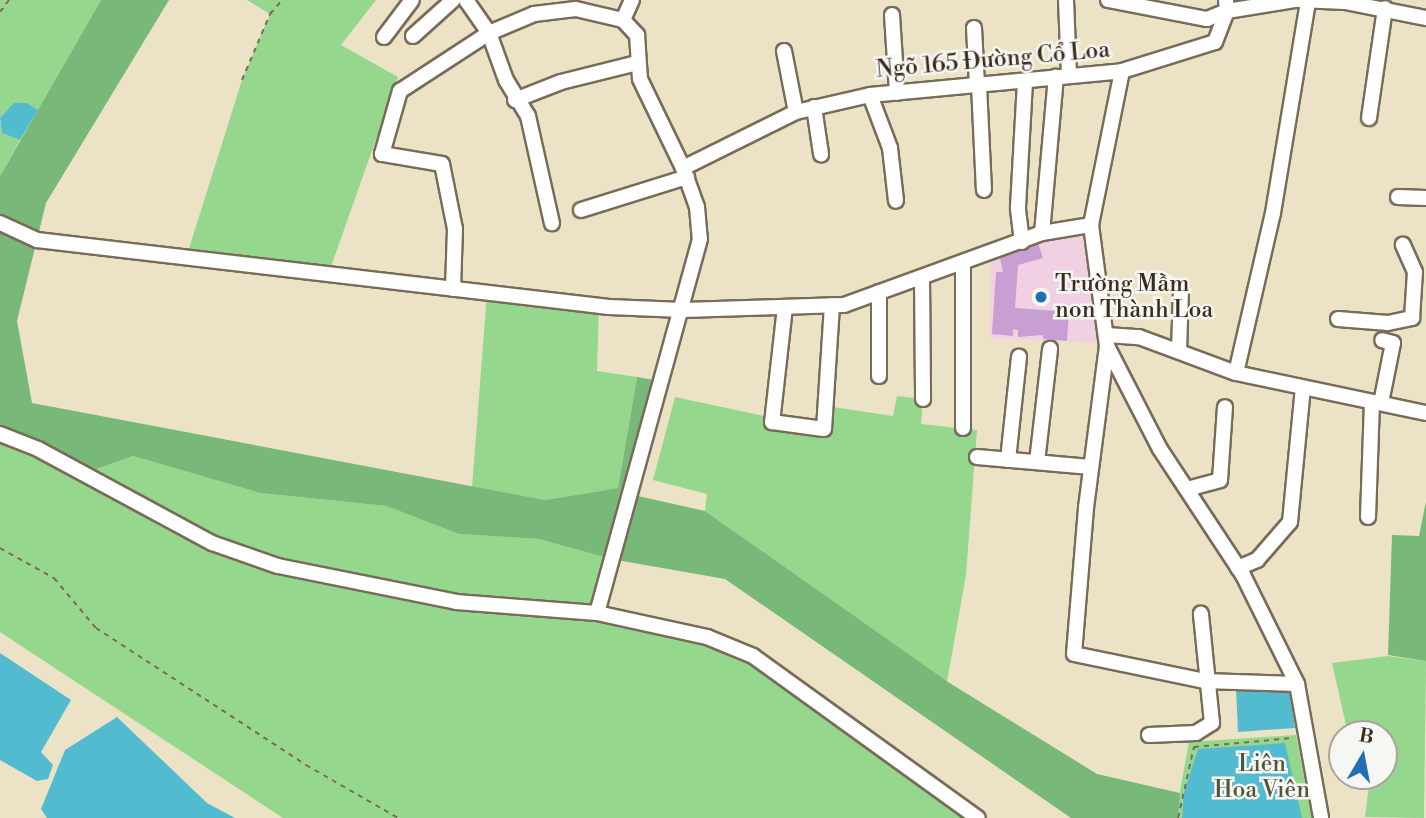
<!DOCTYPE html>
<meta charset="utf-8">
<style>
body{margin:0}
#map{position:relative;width:1426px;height:818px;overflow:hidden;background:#ece3c6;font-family:"Libre Bodoni",serif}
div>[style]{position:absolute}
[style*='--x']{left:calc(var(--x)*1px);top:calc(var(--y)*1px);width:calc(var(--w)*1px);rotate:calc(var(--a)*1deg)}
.built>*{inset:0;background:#f1d0e3}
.green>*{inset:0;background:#96d78e}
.forest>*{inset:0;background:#78b879}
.water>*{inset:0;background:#52bbcf}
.building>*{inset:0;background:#c79fd2}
.path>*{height:2px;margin-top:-1px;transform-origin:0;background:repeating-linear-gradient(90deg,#796b59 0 5px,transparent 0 10px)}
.roads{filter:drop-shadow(2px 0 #796b59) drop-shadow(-2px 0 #796b59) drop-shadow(0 2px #796b59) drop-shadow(0 -2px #796b59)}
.minor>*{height:14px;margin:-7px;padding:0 7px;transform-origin:7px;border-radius:7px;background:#fff}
.dots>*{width:19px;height:19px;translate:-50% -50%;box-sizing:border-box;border:4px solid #f6f6f2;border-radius:50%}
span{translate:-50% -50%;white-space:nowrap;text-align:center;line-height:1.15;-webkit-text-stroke:5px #f6f6f2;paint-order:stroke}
.street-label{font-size:23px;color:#3b2a1e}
.poi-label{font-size:23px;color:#3b2a1e}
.left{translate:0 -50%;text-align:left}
.park-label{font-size:23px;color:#52553a}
.north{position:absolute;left:1328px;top:720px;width:70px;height:70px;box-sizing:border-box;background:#f6f6f2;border:2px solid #aba49d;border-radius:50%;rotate:10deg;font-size:19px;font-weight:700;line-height:28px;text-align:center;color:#3b2a1e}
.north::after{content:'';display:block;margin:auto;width:24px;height:32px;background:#1f6fb2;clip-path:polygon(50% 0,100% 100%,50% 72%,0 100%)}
</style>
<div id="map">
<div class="built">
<i style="clip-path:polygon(1081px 230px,1100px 343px,990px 338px,991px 255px)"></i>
</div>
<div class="green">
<i style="clip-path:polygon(0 0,101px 0,38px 110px,27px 103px,15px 103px,0 118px)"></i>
<i style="clip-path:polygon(247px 0,376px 0,341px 45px,398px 77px,328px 275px,186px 258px,242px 80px,270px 14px)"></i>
<i style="clip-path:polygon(0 120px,2px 133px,20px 140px,0 176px)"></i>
<i style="clip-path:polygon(487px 293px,599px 306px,597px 371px,637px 377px,618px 488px,545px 500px,472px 487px)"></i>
<i style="clip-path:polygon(897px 396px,923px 399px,921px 424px,977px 430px,966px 575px,947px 682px,705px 511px,707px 494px,653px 480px,675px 397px,824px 429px,826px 406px,893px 416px)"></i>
<i style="clip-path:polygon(0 434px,83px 474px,133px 456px,260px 493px,388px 506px,459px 534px,539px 539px,611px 559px,597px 612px,753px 656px,978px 818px,283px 818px,0 632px)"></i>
<i style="clip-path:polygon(1388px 656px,1426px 661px,1424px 818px,1365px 817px,1370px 776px,1384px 776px,1384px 734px,1348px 734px,1332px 663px)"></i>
<i style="clip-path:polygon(1296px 735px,1312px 818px,1175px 818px,1189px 742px)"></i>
</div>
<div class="forest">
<i style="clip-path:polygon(101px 0,169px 0,46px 203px,17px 321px,32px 403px,545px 500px,618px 488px,637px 377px,660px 381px,629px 494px,705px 511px,948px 682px,1097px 774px,1180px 793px,1178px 818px,1071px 818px,725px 579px,611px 559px,539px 539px,459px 534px,387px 506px,260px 493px,133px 456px,83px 474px,0 434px,0 176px)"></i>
<i style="clip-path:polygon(1426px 501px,1426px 661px,1388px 655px,1392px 535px,1419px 536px)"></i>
</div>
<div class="water">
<i style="clip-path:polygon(14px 103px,27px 103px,38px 110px,20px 140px,2px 133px,0 118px)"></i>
<i style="clip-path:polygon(0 653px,71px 700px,41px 752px,53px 765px,48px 779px,37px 781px,0 760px)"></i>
<i style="clip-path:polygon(1282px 687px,1290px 694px,1295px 728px,1238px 732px,1236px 688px)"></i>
<i style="clip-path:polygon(117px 717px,207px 803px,235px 818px,47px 818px,41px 809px,65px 750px)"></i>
<i style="clip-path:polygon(1285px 743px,1302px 818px,1182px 818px,1184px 793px,1198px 749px)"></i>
</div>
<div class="building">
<i style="clip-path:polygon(1038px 243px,1043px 258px,1018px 265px,1015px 308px,1069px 312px,1067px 341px,1043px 339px,1043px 335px,1018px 337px,1018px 330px,1013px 329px,1013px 336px,992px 334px,996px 272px,1003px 272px,999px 254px)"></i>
</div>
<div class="path">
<i style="--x:0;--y:12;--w:15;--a:-53"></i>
<i style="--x:242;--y:80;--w:72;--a:-67"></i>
<i style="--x:270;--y:14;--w:18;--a:-49"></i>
<i style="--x:0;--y:548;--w:62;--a:29.1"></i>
<i style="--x:54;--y:578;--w:65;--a:50"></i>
<i style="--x:96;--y:628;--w:251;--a:33.1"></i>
<i style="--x:306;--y:765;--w:106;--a:29.9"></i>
<i style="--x:1178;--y:818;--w:73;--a:-77.3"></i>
<i style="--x:1194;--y:747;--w:99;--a:-5.2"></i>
</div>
<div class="roads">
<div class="minor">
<i style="--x:466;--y:0;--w:40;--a:55.1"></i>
<i style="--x:489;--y:33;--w:50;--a:70.1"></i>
<i style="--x:506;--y:80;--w:42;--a:58.6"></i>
<i style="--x:528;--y:116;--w:110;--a:77.4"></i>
<i style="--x:1066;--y:0;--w:76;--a:87.7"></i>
<i style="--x:1108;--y:0;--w:101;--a:10.9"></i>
<i style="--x:1207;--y:19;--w:22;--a:-22"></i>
<i style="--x:1227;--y:11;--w:11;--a:-95"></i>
<i style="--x:1299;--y:0;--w:46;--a:2.5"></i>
<i style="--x:1345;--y:2;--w:83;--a:11.2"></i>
<i style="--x:892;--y:15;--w:78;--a:86.3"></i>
<i style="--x:623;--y:20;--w:22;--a:-66"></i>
<i style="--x:974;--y:28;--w:57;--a:87"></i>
<i style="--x:413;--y:36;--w:54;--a:-42"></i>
<i style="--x:384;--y:37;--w:46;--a:-52.9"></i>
<i style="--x:784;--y:51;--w:62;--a:78.9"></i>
<i style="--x:1122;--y:71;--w:157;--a:101.4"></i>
<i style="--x:1091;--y:225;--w:122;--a:82.5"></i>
<i style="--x:1107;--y:346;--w:163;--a:97.4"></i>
<i style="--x:1086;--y:508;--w:146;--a:94.7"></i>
<i style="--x:1074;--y:654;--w:133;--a:11.7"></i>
<i style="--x:1204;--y:681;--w:93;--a:1.8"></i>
<i style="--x:979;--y:85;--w:105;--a:87.3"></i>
<i style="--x:870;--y:95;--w:57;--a:69.3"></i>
<i style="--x:890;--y:148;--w:53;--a:83.5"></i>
<i style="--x:515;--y:100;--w:49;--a:-21.4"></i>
<i style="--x:561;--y:82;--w:78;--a:-14"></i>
<i style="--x:814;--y:107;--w:48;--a:81.5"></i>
<i style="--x:1369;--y:118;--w:111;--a:-81.7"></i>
<i style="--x:683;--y:168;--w:126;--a:-26.4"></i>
<i style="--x:796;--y:112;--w:76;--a:-12.9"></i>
<i style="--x:870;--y:95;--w:253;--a:-5.4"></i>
<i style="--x:1122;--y:71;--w:97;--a:-17.3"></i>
<i style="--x:1215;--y:42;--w:33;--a:-69"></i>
<i style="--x:1227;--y:11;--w:70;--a:-9.1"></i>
<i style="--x:1398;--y:197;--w:28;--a:2"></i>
<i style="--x:581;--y:210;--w:111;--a:-17.3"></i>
<i style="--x:0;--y:223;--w:41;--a:24.7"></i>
<i style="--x:37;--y:240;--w:576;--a:6.68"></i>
<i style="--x:609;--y:307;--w:73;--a:2.4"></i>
<i style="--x:682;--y:310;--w:162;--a:-1.8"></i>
<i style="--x:844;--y:305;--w:211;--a:-20"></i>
<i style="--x:1042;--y:233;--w:50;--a:-9.3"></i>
<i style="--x:1042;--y:233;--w:157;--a:-84.9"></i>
<i style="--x:1022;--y:242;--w:35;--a:-97"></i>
<i style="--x:1018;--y:207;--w:126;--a:-86.8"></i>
<i style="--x:963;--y:263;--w:165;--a:90"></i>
<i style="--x:922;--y:277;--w:122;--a:89.5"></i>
<i style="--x:453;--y:289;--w:60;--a:-88.1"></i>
<i style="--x:455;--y:229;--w:66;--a:-101.3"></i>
<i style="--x:442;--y:164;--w:61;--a:-170.5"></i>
<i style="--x:382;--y:154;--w:66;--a:-74.1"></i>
<i style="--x:400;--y:91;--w:106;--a:-33.1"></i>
<i style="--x:489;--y:33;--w:49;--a:-22.9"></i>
<i style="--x:534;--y:14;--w:42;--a:-6.8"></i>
<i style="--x:576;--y:9;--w:48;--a:13.2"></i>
<i style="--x:623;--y:20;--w:21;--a:47"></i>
<i style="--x:637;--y:35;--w:44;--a:86.1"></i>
<i style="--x:640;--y:79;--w:99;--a:64.2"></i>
<i style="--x:683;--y:168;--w:41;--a:70.3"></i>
<i style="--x:697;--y:207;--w:32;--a:85"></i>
<i style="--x:700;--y:239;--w:388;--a:105.4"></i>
<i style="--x:879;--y:292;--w:84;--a:90"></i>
<i style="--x:785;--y:307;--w:116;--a:96.4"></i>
<i style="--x:772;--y:422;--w:52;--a:7.7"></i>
<i style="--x:824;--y:429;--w:124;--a:-86.3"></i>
<i style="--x:1338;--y:319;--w:50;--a:4.6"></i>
<i style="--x:1388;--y:323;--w:25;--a:-12"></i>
<i style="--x:1412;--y:318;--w:46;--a:-86.3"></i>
<i style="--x:1415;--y:272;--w:30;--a:-114"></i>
<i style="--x:1107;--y:335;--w:32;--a:4"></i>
<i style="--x:1139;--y:337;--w:103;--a:20.4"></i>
<i style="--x:1236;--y:373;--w:194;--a:11.9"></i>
<i style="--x:1107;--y:346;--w:116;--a:62.8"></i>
<i style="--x:1160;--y:449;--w:151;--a:56.6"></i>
<i style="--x:1243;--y:575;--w:122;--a:63.6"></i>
<i style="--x:1297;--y:684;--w:136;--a:79.8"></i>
<i style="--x:1179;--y:351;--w:60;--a:-88.1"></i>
<i style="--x:1236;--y:373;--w:164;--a:-77"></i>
<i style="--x:1273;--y:213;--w:215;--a:-80.6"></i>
<i style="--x:1381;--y:403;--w:61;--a:-78.7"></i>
<i style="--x:1393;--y:343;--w:11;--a:-165"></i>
<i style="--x:0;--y:434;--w:41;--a:21.5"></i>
<i style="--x:38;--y:449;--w:198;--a:28.4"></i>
<i style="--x:212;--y:543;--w:70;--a:19.2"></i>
<i style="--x:278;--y:566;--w:182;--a:11.4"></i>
<i style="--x:456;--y:602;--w:141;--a:4.5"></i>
<i style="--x:597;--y:613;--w:113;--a:12.3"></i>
<i style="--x:707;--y:637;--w:50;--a:22.4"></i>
<i style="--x:753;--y:656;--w:277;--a:35.8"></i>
<i style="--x:977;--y:457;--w:114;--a:5"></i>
<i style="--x:1008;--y:460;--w:104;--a:-83.9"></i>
<i style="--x:1037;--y:462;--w:114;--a:-83.4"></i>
<i style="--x:1187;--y:489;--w:34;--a:-15"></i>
<i style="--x:1220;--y:480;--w:73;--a:-86.1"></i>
<i style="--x:1368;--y:517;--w:115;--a:-88"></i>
<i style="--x:1238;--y:568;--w:21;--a:-23"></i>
<i style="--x:1257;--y:560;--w:50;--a:-49"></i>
<i style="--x:1290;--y:522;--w:135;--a:-84.5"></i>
<i style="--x:1149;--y:735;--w:47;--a:-2.4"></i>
<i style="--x:1196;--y:733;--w:19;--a:-32"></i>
<i style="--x:1212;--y:723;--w:110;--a:-95.8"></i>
</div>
</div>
<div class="dots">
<i style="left:1041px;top:297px;background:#1f6fb2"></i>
</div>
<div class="street-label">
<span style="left:993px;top:60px;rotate:-5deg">Ngõ 165 Đường Cổ Loa</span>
</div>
<div class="poi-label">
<span class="left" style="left:1055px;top:297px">Trường Mầm<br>non Thành Loa</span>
</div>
<div class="park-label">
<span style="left:1262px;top:777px">Liên<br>Hoa Viên</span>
</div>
<div class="north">B</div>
</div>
